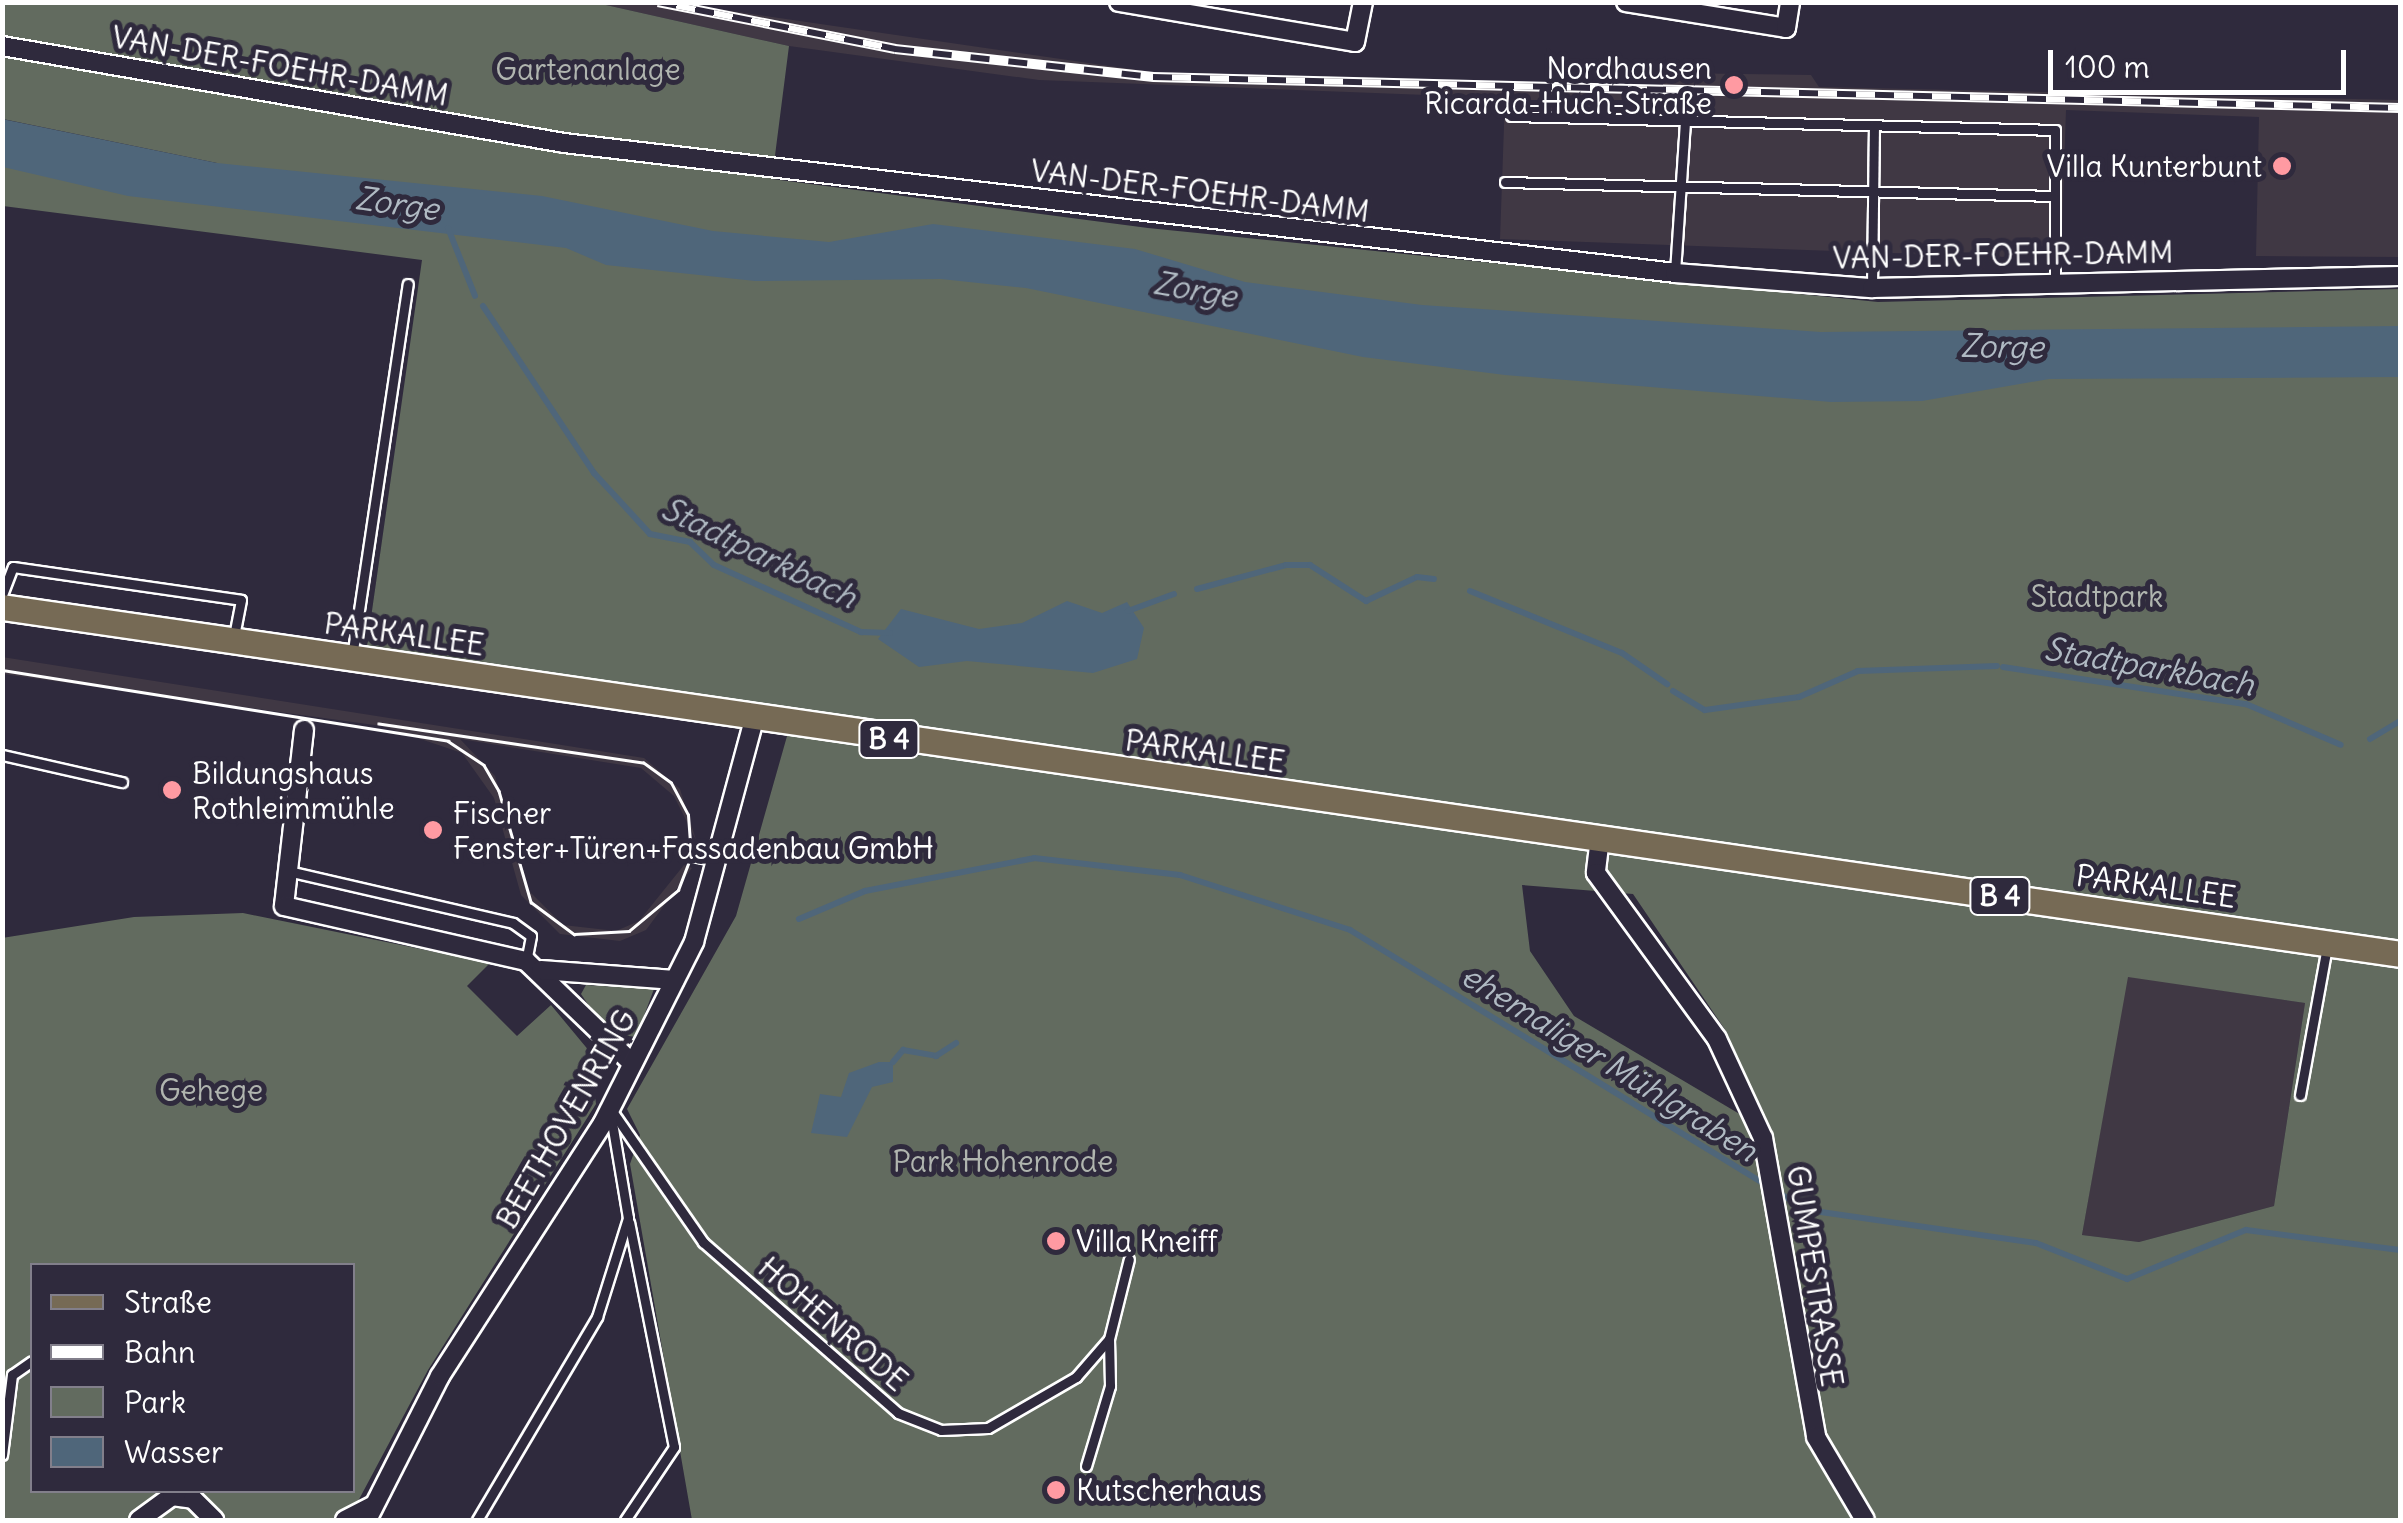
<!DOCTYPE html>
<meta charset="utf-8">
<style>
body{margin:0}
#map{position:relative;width:2403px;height:1523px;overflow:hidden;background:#2f2a3d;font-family:Delius,sans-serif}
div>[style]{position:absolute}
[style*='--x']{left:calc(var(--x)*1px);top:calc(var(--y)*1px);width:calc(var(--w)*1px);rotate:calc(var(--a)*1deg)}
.built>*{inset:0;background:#403844}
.green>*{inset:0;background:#626b5f}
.water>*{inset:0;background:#4f667a}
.stream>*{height:6px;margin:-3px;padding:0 3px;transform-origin:3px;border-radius:3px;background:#4f667a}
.roads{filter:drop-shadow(2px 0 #fff) drop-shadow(-2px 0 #fff) drop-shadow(0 2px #fff) drop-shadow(0 -2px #fff)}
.lane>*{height:9px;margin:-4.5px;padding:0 4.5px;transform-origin:4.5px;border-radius:4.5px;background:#2f2a3d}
.street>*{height:18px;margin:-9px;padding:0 9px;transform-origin:9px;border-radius:9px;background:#2f2a3d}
.primary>*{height:25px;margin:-12.5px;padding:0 12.5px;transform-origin:12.5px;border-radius:12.5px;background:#766a55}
.tram>*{height:2.5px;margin:-1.25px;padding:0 1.25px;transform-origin:1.25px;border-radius:1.25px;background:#fff}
.rail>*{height:10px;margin-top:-5px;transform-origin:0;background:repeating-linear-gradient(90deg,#2f2a3d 0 19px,#fff 0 38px);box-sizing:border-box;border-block:2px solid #fff}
.dots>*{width:28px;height:28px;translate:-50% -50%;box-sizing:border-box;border:5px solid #2f2a3d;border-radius:50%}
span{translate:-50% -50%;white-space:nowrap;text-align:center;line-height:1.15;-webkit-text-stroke:10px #2f2a3d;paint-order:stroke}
.shield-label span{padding:2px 8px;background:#2f2a3d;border:2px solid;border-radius:8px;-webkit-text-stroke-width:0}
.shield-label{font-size:28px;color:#fff;font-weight:700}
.street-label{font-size:30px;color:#fff}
.poi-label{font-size:30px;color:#fff}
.right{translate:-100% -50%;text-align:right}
.left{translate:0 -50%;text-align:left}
.park-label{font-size:30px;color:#b0b5af}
.water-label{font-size:32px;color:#b0bac3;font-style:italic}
.frame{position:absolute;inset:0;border:5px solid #fff;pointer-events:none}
.legend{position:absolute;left:30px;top:1263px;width:325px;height:230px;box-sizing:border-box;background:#2f2a3d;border:2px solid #827f8b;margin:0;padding:12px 18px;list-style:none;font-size:30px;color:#fff}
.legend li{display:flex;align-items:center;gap:20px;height:50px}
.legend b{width:50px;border:2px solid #827f8b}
.scale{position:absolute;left:2048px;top:50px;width:298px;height:45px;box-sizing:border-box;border:5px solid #fff;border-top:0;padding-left:12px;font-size:30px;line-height:35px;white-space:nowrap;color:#fff;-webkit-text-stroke:8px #2f2a3d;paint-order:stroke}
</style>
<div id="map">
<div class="built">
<i style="clip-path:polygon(597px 3px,676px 3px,1151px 72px,1662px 86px,1667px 73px,1811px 75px,1819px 87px,2400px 100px,2400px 257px,2256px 256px,2259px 117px,2066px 110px,2061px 259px,1500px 239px,1505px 98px,1039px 80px,789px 46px)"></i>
<i style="clip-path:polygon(2px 657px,644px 758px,680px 789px,696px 840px,674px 796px,641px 768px,460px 739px,495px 776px,529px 891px,563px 925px,616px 931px,639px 921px,684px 865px,692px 868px,646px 930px,620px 941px,560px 934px,521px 895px,494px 798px,462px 753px,382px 726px,3px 674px)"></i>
<i style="clip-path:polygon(2127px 976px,2305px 1003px,2274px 1206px,2139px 1242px,2082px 1235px)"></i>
</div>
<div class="green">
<i style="clip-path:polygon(evenodd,3px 3px,597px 3px,789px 46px,772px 179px,1148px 228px,1878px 302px,2400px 289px,2400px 1520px,692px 1520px,630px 1164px,640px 1135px,627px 1109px,736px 916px,795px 708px,367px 646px,422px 260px,3px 206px,2px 167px,217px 163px,3px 119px,3px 3px,1522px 885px,1633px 894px,1726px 1031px,1770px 1132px,1574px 1016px,1530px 951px,1522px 885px,3px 3px,2128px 977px,2305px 1003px,2274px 1206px,2139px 1242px,2082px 1235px,2128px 977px)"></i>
<i style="clip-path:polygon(evenodd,243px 913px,490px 963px,467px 986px,517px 1036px,551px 1005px,590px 1052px,596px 1104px,428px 1370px,348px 1520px,3px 1520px,2px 938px,134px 917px,243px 913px,32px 1266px,352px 1266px,352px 1490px,32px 1490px,32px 1266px)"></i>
<i style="clip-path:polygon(586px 985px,654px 989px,636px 1037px,607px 1033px,581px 994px)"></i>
</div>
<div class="water">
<i style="clip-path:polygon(2px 119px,217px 163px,542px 196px,713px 231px,829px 242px,933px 224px,1135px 249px,1245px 282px,1422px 305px,1821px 332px,2400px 326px,2400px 377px,2049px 379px,1922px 401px,1831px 402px,1505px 375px,1363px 357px,1026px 288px,941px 279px,755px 281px,606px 265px,566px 248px,128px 196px,3px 167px)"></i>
<i style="clip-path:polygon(1067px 601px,1102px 613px,1127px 602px,1144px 628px,1137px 659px,1093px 673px,967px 661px,919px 667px,878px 639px,901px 609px,979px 629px,1022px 623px)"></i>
<i style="clip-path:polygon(879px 1062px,893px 1062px,893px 1082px,872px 1087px,847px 1137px,811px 1133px,820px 1094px,841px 1097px,849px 1073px)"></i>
</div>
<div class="stream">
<i style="--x:448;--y:228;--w:73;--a:68.3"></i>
<i style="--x:483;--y:306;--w:201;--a:56.4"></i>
<i style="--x:594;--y:473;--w:83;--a:47.4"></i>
<i style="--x:650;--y:534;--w:41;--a:11.3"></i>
<i style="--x:690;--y:542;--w:33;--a:44"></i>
<i style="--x:714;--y:565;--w:162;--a:24.5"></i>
<i style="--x:861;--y:632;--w:29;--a:2"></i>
<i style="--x:1197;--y:589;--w:92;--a:-15.1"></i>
<i style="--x:1286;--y:565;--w:24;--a:0"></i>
<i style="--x:1310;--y:565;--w:67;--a:32.7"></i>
<i style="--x:1366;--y:601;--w:56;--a:-25.2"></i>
<i style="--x:1417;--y:577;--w:17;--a:7"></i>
<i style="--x:1470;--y:591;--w:164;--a:22.2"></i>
<i style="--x:1622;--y:653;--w:55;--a:34.6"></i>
<i style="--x:1128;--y:611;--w:49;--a:-20.3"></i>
<i style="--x:2003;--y:667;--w:246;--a:8.7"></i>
<i style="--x:2246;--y:704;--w:103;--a:23.3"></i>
<i style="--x:1673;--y:691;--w:37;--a:31"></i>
<i style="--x:1705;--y:710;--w:95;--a:-7.9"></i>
<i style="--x:1799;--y:697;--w:64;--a:-23.8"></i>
<i style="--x:1858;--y:671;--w:139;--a:-2.1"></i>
<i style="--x:2370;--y:739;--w:35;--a:-31"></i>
<i style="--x:799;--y:919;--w:72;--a:-23"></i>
<i style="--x:865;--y:891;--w:172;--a:-11"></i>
<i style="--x:1034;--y:858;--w:147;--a:6.6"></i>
<i style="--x:1180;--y:875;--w:179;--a:17.9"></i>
<i style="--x:1350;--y:930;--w:536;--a:31.5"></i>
<i style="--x:1807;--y:1210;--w:231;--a:8.2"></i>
<i style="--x:2036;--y:1243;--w:98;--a:21.6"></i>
<i style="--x:2127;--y:1279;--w:129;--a:-22.4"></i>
<i style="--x:2246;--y:1230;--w:155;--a:7.4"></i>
<i style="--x:893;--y:1062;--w:16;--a:-50"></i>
<i style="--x:903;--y:1050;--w:34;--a:10"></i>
<i style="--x:936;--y:1056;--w:24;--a:-33"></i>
</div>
<div class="roads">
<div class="lane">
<i style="--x:1511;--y:116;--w:544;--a:1.47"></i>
<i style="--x:2055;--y:130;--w:153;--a:90"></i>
<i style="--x:1505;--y:182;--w:548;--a:1.46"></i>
<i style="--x:1675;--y:272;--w:152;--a:-86.2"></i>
<i style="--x:1872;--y:287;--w:162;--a:-89.3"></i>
<i style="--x:2;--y:595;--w:30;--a:-69"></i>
<i style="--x:13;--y:567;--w:230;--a:8.2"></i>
<i style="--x:241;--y:600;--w:38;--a:101"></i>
<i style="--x:352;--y:657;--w:377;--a:-81.5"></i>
<i style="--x:2;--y:755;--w:123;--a:12.7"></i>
<i style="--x:682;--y:854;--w:36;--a:11"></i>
<i style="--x:288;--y:871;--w:231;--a:13"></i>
<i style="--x:513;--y:923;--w:22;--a:36"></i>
<i style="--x:531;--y:936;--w:25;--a:101"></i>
<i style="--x:2300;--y:1095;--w:151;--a:-79.7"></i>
<i style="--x:612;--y:1111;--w:160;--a:55.2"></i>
<i style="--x:703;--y:1242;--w:259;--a:41.2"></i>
<i style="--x:898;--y:1413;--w:46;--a:21.6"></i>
<i style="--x:941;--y:1430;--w:47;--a:-2.4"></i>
<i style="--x:988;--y:1428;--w:102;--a:-30.1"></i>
<i style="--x:1076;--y:1377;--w:50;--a:-49"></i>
<i style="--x:1109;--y:1339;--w:82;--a:-76"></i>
<i style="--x:2;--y:1455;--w:81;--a:-82.9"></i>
<i style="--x:12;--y:1375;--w:24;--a:-35"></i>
<i style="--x:1086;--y:1466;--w:84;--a:-73.3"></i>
<i style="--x:1110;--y:1386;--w:47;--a:-91.2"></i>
<i style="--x:477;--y:1520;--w:236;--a:-59.4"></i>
<i style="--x:597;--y:1317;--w:104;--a:-72.6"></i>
<i style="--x:628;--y:1218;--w:103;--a:-99.5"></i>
<i style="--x:625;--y:1520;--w:88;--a:-56.1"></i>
<i style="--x:674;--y:1447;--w:229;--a:-101.3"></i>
</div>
<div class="street">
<i style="--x:1119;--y:2;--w:239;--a:9.6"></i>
<i style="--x:1355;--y:42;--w:41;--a:-78.7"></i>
<i style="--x:1626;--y:2;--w:162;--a:9.2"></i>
<i style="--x:1786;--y:28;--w:26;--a:-81"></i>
<i style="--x:2;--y:46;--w:570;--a:9.79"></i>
<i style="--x:564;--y:143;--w:1119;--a:6.67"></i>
<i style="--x:1675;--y:273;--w:198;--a:4.4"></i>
<i style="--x:1872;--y:288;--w:528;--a:-1.3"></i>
<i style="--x:304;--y:730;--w:177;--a:96.5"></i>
<i style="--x:284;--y:906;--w:248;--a:12.8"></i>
<i style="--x:526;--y:961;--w:147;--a:43.9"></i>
<i style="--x:1600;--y:838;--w:35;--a:97"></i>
<i style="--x:1596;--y:873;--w:205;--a:53.9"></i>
<i style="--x:1717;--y:1039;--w:109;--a:65.1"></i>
<i style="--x:1763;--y:1138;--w:304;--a:79.9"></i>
<i style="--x:1816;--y:1437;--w:96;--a:59.4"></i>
<i style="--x:541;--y:970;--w:134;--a:4.3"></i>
<i style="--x:139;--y:1520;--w:41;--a:-36"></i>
<i style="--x:172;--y:1496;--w:21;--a:8"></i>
<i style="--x:193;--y:1499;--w:30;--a:45"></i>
<i style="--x:345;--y:1520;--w:30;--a:-27"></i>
<i style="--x:367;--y:1520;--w:161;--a:-63.1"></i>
<i style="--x:440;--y:1376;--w:301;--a:-57.2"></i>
<i style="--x:603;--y:1123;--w:203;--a:-63.3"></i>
<i style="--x:694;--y:942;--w:231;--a:-74.9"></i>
</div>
<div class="primary">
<i style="--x:2;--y:607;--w:2423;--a:8.23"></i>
</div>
</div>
<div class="tram">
<i style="--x:2;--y:670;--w:452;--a:9"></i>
<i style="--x:448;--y:741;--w:43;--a:33.7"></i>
<i style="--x:484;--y:765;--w:30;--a:60"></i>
<i style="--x:499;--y:791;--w:116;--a:73.9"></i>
<i style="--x:531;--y:902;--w:54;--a:36.7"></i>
<i style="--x:574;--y:934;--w:55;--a:-3.1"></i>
<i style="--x:629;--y:931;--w:64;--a:-39.9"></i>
<i style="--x:678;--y:890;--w:36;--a:-69"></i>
<i style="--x:691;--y:856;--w:41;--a:-94.2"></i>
<i style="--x:688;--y:815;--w:36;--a:-118"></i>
<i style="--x:671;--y:783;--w:34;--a:-144"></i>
<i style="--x:643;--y:763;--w:267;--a:-171.6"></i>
</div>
<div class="rail">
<i style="--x:658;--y:2;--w:242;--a:11.2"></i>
<i style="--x:895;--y:49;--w:260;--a:6.2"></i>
<i style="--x:1153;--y:77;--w:1247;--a:1.42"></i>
</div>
<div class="dots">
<i style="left:1734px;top:85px;background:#ff9aa2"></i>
<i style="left:2282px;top:166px;background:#ff9aa2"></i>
<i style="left:172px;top:790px;background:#ff9aa2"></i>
<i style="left:433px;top:830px;background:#ff9aa2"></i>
<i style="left:1056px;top:1241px;background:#ff9aa2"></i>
<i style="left:1056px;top:1490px;background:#ff9aa2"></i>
</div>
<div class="shield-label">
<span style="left:889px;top:739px">B 4</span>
<span style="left:2000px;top:896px">B 4</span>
</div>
<div class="street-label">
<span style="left:280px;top:66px;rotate:10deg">VAN-DER-FOEHR-DAMM</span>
<span style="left:1200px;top:191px;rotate:7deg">VAN-DER-FOEHR-DAMM</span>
<span style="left:2003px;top:255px;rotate:-1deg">VAN-DER-FOEHR-DAMM</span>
<span style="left:404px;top:634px;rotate:8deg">PARKALLEE</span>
<span style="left:1205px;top:751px;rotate:8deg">PARKALLEE</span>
<span style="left:2156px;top:886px;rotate:8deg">PARKALLEE</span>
<span style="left:566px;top:1119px;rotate:-60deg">BEETHOVENRING</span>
<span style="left:1815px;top:1276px;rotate:81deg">GUMPESTRASSE</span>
<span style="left:833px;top:1324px;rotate:41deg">HOHENRODE</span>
</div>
<div class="poi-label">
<span class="right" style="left:1712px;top:85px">Nordhausen<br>Ricarda-Huch-Straße</span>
<span class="right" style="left:2262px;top:166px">Villa Kunterbunt</span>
<span class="left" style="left:192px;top:790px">Bildungshaus<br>Rothleimmühle</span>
<span class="left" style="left:453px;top:830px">Fischer<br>Fenster+Türen+Fassadenbau GmbH</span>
<span class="left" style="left:1076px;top:1241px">Villa Kneiff</span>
<span class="left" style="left:1076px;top:1490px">Kutscherhaus</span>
</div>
<div class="park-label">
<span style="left:588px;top:69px">Gartenanlage</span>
<span style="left:2097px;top:596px">Stadtpark</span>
<span style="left:211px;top:1090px">Gehege</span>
<span style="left:1003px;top:1161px">Park Hohenrode</span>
</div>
<div class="water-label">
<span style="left:397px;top:204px;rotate:8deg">Zorge</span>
<span style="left:1195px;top:290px;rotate:10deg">Zorge</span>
<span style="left:2002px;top:347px;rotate:1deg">Zorge</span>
<span style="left:759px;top:553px;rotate:26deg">Stadtparkbach</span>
<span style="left:2149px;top:667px;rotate:10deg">Stadtparkbach</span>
<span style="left:1609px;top:1063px;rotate:32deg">ehemaliger Mühlgraben</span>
</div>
<div class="frame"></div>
<ul class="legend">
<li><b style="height:12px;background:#766a55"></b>Straße</li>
<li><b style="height:12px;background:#fff"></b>Bahn</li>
<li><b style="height:28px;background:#626b5f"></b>Park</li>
<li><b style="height:28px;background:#4f667a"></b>Wasser</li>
</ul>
<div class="scale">100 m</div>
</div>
